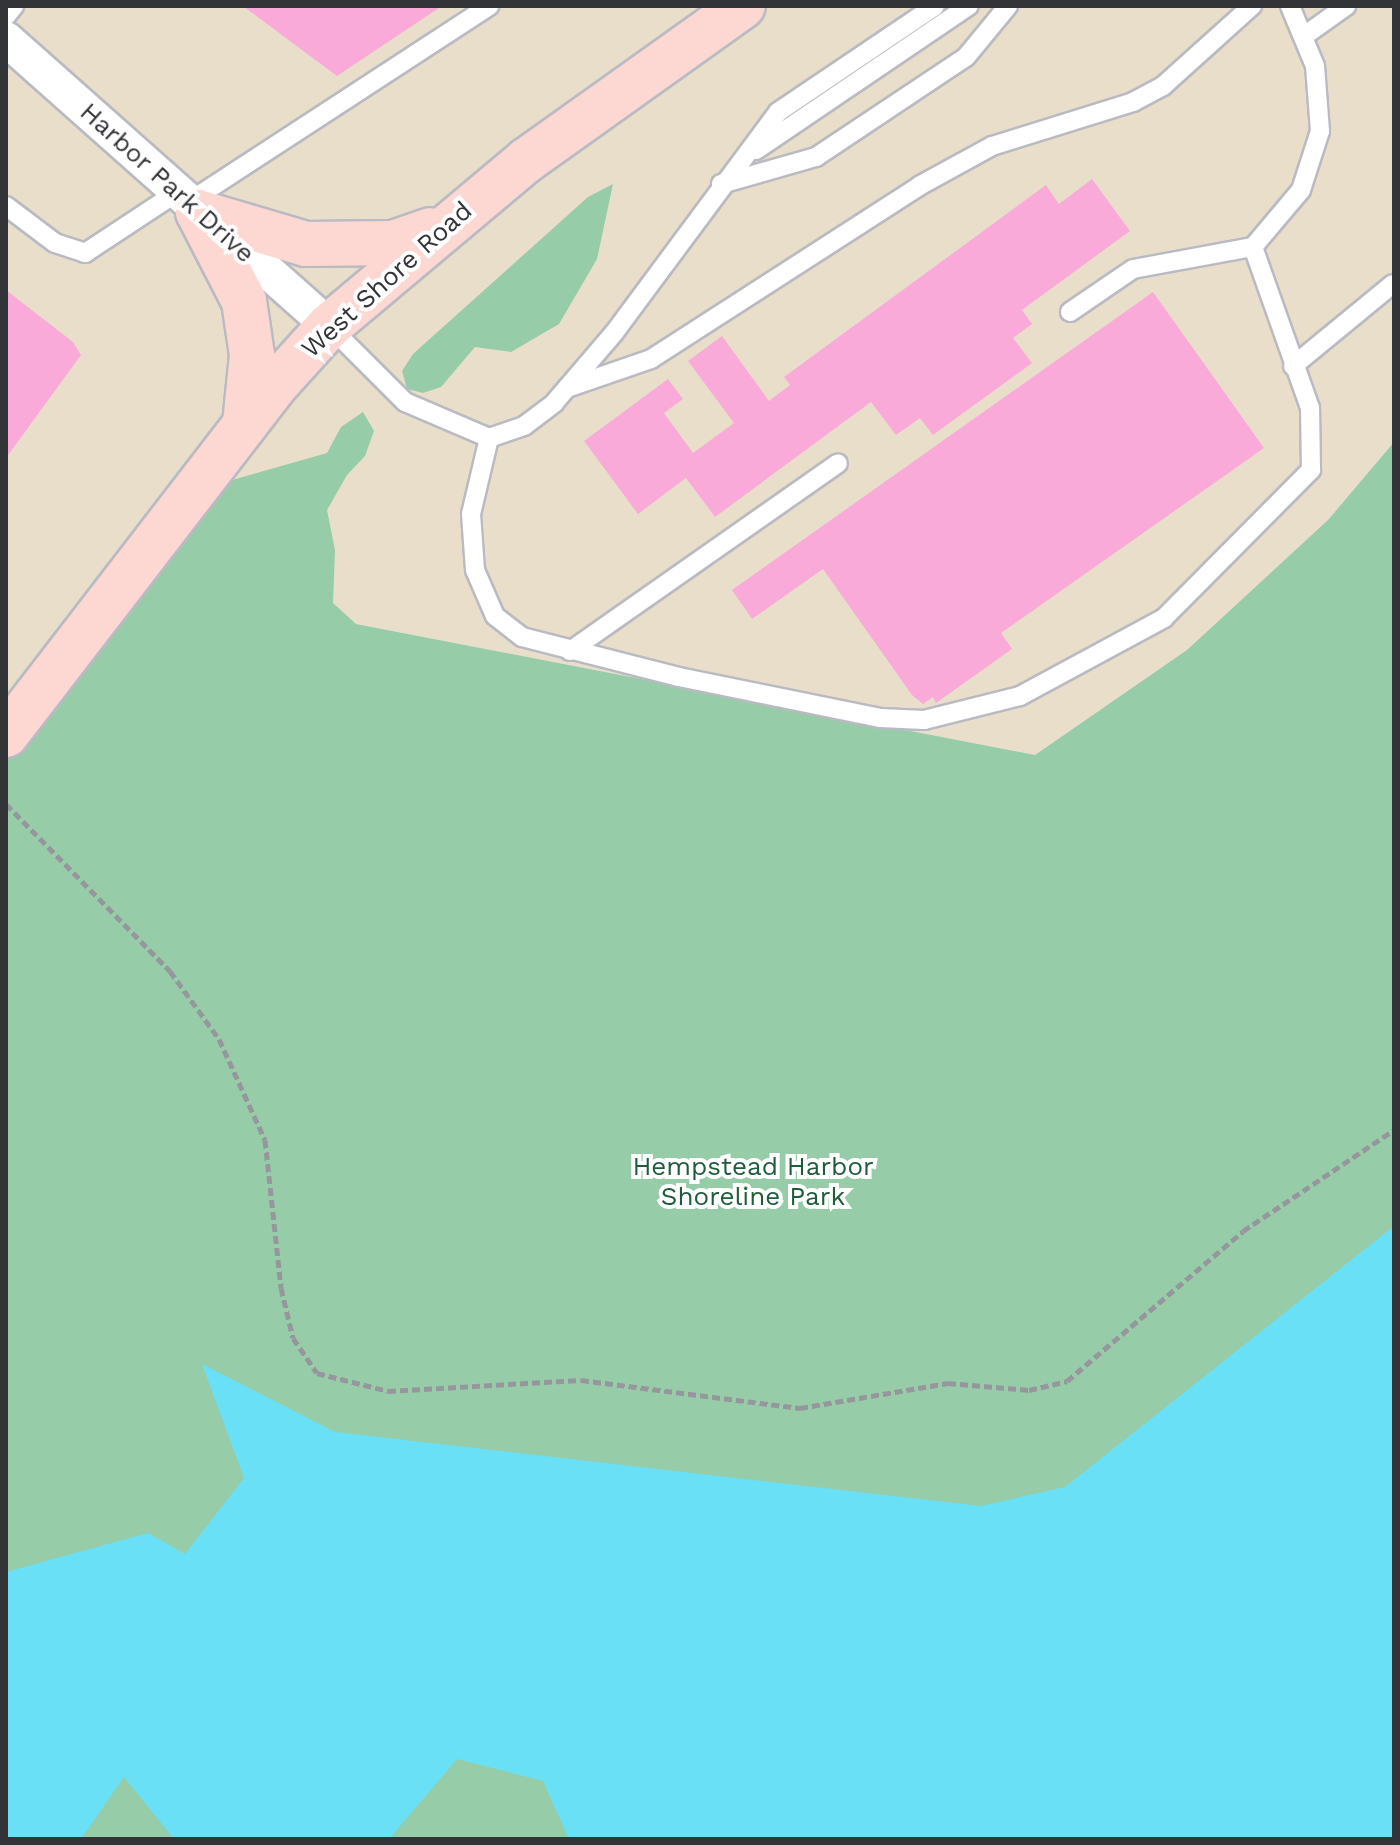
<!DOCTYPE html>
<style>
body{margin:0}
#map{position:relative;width:1400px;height:1845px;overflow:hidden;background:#e8e9f2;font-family:"Work Sans",sans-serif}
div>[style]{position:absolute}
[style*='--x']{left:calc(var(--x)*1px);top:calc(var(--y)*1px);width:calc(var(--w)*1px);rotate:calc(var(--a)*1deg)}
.industrial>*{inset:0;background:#e9deca}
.green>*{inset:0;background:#97cca9}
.water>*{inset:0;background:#69e0f5}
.building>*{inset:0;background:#faaad9}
.path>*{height:5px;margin-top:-2.5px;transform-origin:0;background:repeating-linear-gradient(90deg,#96979d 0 8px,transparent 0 12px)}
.roads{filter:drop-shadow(2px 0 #babac3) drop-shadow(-2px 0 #babac3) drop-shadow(0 2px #babac3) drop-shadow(0 -2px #babac3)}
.service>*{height:18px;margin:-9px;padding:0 9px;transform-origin:9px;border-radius:9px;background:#fff}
.minor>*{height:34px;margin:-17px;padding:0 17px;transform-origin:17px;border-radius:17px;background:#fff}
.secondary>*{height:44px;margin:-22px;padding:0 22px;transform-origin:22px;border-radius:22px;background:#fdd8d3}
span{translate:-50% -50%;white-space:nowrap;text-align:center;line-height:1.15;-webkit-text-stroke:8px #fff;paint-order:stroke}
.street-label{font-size:26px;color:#333437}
.park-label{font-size:26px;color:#205c3a}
.frame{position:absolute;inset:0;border:8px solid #333437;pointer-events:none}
</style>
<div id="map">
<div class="industrial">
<i style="clip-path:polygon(6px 6px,1394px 6px,1394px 442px,1258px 602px,1035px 755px,356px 624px,6px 732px)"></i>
</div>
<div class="green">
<i style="clip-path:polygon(613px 184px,597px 259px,559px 324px,511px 352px,475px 347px,441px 387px,423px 393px,407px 389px,402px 371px,413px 354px,588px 197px)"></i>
<i style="clip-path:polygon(363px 412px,374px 431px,365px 456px,347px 475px,327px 510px,335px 550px,333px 603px,356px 624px,1035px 755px,1187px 650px,1328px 520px,1394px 442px,1394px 1615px,1156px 1839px,6px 1839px,6px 732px,197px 503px,232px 480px,327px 453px,341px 427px)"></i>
</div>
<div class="water">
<i style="clip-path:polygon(1394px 1226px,1394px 1839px,569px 1839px,543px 1781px,457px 1759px,389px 1839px,174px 1839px,124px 1777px,81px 1839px,6px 1839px,6px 1572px,148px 1533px,185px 1554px,244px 1478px,202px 1364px,335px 1432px,981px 1506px,1065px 1487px)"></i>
</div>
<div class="building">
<i style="clip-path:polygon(243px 6px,442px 6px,337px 76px)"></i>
<i style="clip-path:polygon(1092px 179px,1130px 231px,1022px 310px,1032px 324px,1013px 338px,1032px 363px,933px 435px,920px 418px,896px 435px,871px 402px,715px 517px,686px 478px,638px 514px,584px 441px,668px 379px,683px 399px,664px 413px,693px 453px,734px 423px,688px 361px,722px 336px,769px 401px,790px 385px,784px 377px,1046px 185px,1059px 204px)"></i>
<i style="clip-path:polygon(6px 290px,73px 342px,81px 355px,6px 458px)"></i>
<i style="clip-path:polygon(1153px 292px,1264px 448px,1001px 633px,1012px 649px,936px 703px,933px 697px,923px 704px,912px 695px,823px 569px,752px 619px,732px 590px)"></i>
</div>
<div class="path">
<i style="--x:6;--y:804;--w:234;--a:45.5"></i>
<i style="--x:170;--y:971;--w:84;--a:54.2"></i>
<i style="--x:219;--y:1039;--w:111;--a:65.5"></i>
<i style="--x:265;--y:1140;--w:149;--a:83.8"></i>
<i style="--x:281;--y:1288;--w:51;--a:76.5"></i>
<i style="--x:293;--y:1338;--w:42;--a:55.6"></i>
<i style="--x:317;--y:1373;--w:73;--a:14.2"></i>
<i style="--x:388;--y:1391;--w:193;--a:-3.3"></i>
<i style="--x:581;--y:1380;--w:221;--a:7.3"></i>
<i style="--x:800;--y:1408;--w:150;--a:-9.6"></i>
<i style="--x:948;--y:1383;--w:81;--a:4.9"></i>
<i style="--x:1029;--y:1390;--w:39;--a:-13"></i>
<i style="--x:1067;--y:1381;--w:231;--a:-40.4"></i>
<i style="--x:1243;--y:1231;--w:182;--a:-33.8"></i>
</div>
<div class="roads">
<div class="service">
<i style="--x:6;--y:16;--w:13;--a:-51"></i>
<i style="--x:1304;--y:36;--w:52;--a:-35.5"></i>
<i style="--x:756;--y:150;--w:257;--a:-34.1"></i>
<i style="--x:721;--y:184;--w:99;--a:-15.9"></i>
<i style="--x:816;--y:157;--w:180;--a:-33.7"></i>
<i style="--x:966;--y:57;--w:66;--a:-50.5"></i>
<i style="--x:187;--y:203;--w:361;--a:-33.1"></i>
<i style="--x:6;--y:206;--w:61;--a:37.1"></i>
<i style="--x:55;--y:243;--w:32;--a:18"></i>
<i style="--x:85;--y:253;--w:109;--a:-33.4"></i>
<i style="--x:1070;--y:312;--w:76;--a:-34.3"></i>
<i style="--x:1133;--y:269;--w:122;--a:-10.4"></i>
<i style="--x:329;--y:326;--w:107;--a:45"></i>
<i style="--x:405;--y:402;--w:91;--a:23.2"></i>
<i style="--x:489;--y:438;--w:37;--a:-19"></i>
<i style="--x:524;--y:426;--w:38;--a:-37"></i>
<i style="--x:554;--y:403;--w:92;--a:-49.4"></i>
<i style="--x:614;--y:333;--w:275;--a:-53.4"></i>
<i style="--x:778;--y:112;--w:189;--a:-34"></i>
<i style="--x:1293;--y:366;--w:129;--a:-39.4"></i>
<i style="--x:567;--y:388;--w:89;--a:-19"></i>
<i style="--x:651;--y:359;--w:319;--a:-32.8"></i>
<i style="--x:919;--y:186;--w:83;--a:-28.7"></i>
<i style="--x:992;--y:146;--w:148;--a:-17.3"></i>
<i style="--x:1133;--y:102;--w:34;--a:-28"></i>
<i style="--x:1163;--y:86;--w:120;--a:-42"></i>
<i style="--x:489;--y:438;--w:78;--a:103.3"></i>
<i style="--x:471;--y:514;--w:56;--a:85.9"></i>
<i style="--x:475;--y:570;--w:50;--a:66.5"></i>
<i style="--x:495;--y:616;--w:34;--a:38"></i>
<i style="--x:522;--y:637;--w:162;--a:14.3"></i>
<i style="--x:679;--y:677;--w:206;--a:11.5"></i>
<i style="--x:881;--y:718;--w:43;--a:2.7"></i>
<i style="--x:924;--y:720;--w:99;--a:-14"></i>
<i style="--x:1020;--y:696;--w:164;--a:-28.4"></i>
<i style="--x:1164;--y:618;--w:209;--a:-45.2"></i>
<i style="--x:1311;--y:470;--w:62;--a:-90.9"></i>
<i style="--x:1310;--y:408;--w:171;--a:-109.5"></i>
<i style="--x:1253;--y:247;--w:75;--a:-49.9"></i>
<i style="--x:1301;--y:190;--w:62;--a:-72.1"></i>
<i style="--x:1320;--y:131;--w:65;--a:-94.4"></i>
<i style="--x:1315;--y:66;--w:65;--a:-112.6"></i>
<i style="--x:570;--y:651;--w:327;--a:-35"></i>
</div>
<div class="minor">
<i style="--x:6;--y:39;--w:432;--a:41.6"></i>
</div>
<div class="secondary">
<i style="--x:198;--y:212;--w:113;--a:16.5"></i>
<i style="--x:306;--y:244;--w:87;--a:-0.7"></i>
<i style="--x:393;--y:243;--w:39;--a:-19"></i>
<i style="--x:198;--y:212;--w:100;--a:62.7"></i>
<i style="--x:244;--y:301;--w:55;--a:81.6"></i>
<i style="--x:252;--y:355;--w:69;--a:95.8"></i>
<i style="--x:6;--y:735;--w:438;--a:-52.4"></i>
<i style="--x:273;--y:388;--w:84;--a:-47.9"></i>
<i style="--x:329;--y:326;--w:258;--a:-40"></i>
<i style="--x:527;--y:160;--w:265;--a:-35.5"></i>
</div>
</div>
<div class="street-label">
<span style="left:167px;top:183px;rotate:42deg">Harbor Park Drive</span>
<span style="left:387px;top:280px;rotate:-42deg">West Shore Road</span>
</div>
<div class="park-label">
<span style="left:753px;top:1182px">Hempstead Harbor<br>Shoreline Park</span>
</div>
<div class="frame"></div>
</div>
